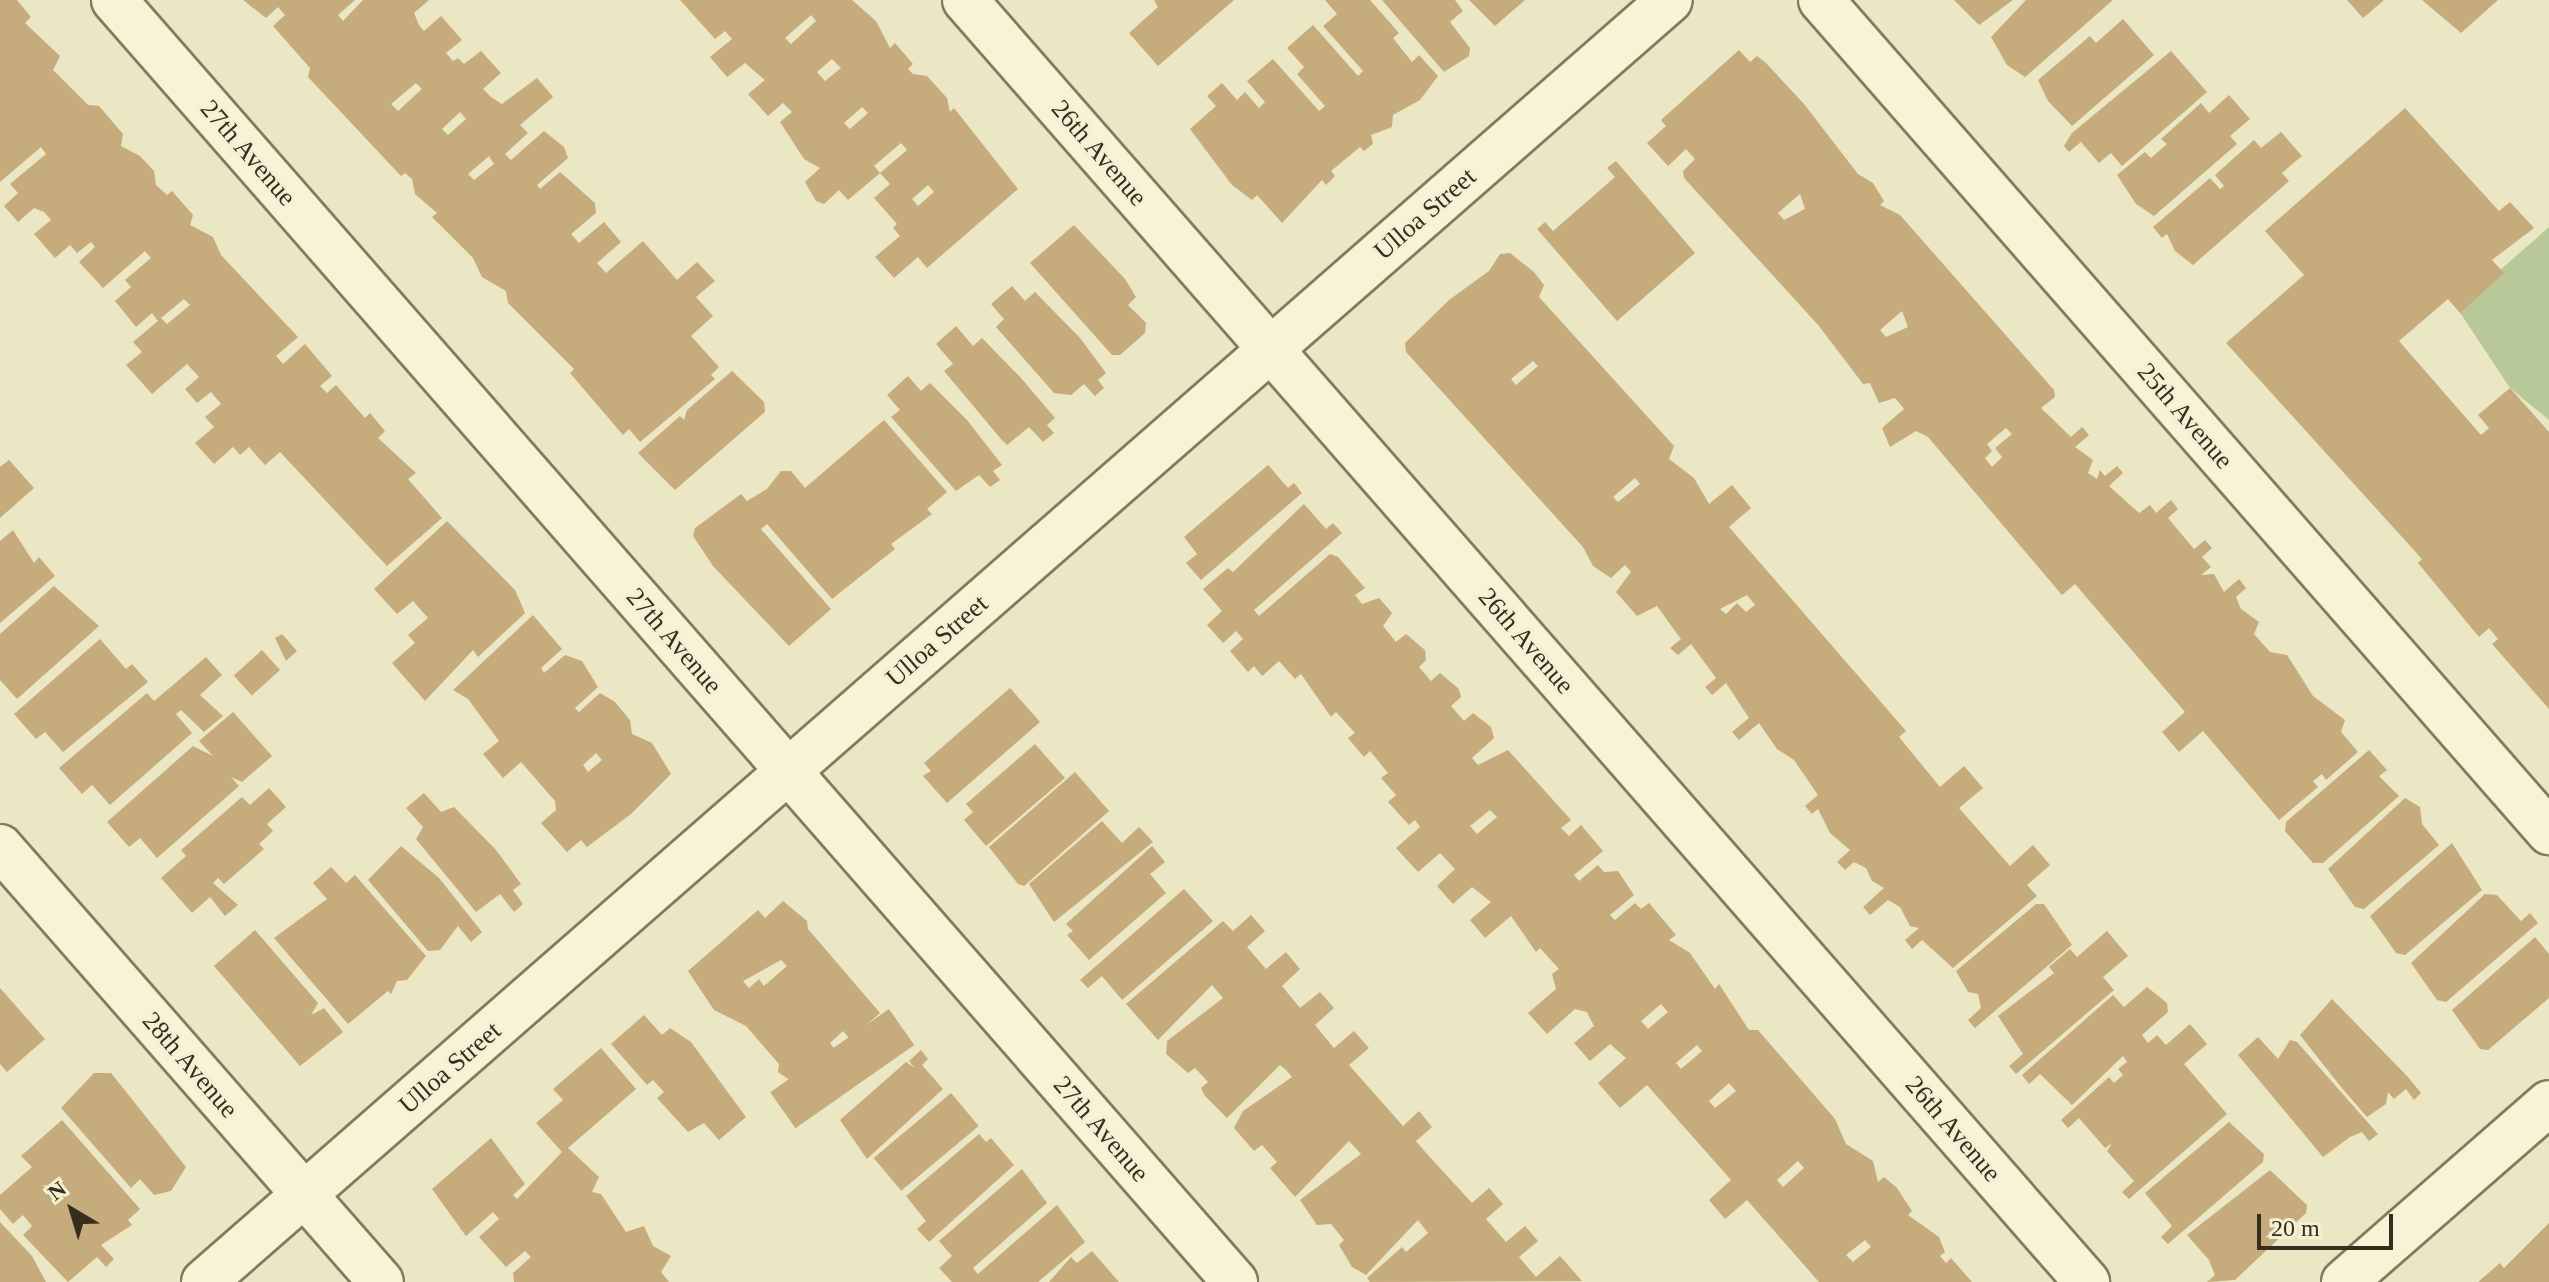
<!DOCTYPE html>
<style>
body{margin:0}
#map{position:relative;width:2549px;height:1282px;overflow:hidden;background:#ebe7c4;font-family:Georgia,serif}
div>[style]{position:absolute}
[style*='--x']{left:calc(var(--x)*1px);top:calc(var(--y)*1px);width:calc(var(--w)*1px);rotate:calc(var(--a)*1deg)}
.green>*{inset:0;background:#b9c899}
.building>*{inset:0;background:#c6ab7c;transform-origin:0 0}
.roads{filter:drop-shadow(2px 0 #847a5c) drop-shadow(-2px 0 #847a5c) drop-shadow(0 2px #847a5c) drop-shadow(0 -2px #847a5c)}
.street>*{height:44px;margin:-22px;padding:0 22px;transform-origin:22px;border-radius:22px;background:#f6f3d6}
.secondary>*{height:44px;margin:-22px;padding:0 22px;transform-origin:22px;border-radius:22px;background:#f6f3d6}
span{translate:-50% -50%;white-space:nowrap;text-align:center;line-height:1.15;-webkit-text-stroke:6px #f3f0d3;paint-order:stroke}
.street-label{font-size:26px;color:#352e1f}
.north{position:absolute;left:32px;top:1170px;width:80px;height:80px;-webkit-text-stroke:6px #f3f0d3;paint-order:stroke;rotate:322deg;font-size:22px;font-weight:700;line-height:32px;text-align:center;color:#352e1f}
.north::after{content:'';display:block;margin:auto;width:28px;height:36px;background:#352e1f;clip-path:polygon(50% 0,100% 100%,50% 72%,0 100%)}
.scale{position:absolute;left:2257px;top:1214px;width:136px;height:36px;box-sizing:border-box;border:4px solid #352e1f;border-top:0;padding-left:10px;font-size:24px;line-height:28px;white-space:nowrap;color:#352e1f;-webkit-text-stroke:6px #f3f0d3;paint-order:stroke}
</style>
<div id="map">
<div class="green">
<i style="clip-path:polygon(2549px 227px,2549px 420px,2510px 388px,2457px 308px)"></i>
</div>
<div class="building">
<i style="clip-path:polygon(evenodd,0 0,17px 0,31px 17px,25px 23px,60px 56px,53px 70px,88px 105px,99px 106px,123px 134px,121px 146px,140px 156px,154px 171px,156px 185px,167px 195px,172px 191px,193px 215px,190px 225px,213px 237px,221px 255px,298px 337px,276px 356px,283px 364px,305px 344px,332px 376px,320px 386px,327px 393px,336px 385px,365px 418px,370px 413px,385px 431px,378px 438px,416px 473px,408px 479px,442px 518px,387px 566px,280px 452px,265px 465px,249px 447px,240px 455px,233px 447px,214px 464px,195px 443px,214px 427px,205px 417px,221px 404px,211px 392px,197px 403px,185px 389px,199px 377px,187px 364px,152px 394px,126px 365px,142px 352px,133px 342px,158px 321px,152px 313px,136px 327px,115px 301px,131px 287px,125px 280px,151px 258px,145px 251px,103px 288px,79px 262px,95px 247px,91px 242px,77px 253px,70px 245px,55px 258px,34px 234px,51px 220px,44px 212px,34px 208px,18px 222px,4px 206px,18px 193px,10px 184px,46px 154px,41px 147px,0 182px,0 0,184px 299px,190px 305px,167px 324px,161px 318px,184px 299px)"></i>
<i style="clip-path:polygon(evenodd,243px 0,355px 0,338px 15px,343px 21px,363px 0,429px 0,414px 13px,419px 25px,424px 31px,441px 16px,462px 40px,446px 53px,453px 61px,458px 58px,464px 64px,481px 51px,501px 73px,483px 89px,491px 97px,502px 104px,537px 78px,553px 97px,520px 125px,528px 133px,505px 154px,511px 160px,544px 131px,564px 147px,568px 158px,537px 185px,540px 189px,560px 172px,595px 203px,596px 213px,571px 234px,579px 243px,604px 222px,621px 242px,597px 263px,606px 273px,643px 241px,677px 280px,697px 262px,715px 281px,696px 297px,713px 316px,691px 336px,719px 367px,711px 375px,715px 379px,640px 442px,629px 429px,623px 435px,570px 373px,574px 369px,508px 303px,506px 291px,482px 277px,473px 258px,432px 217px,437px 213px,415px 194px,412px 179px,405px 173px,401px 176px,308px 77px,310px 68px,273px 26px,285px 15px,278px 7px,266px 18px,243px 0,416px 83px,422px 89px,398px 111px,391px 104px,416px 83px,243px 0,460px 112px,466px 119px,448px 135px,442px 129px,460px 112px,243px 0,489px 156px,494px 164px,474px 180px,468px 174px,489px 156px)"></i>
<i style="clip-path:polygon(evenodd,680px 0,852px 0,876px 21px,890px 48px,895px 43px,913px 64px,908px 69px,913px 74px,927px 76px,947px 98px,950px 112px,954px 108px,1018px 189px,927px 268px,918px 257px,894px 278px,875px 257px,900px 236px,893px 228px,897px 224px,874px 198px,890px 184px,880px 173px,907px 150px,901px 143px,874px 166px,880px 173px,848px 200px,839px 190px,824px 204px,816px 201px,805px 182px,820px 168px,804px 159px,780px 122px,792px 112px,783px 103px,768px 116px,748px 94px,765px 80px,745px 63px,727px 77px,710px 57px,732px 39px,725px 31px,715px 39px,680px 0,811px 15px,816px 21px,791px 44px,785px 38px,811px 15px,680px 0,832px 59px,841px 68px,825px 81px,817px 72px,832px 59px,680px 0,862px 107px,868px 113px,850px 129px,844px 123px,862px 107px,680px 0,928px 185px,934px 192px,918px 206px,912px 199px,928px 185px)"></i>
<i style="clip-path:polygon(1154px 0,1234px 0,1158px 66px,1129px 33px,1158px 7px)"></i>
<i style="clip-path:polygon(1325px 0,1370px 0,1399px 33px,1393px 38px,1412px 62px,1419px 55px,1438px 76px,1420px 100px,1393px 115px,1392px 127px,1371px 135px,1373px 144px,1364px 151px,1360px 147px,1331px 171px,1335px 176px,1326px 185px,1322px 180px,1282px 223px,1257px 195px,1252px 200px,1232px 185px,1190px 129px,1216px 106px,1207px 96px,1222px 83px,1237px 100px,1245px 92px,1259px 108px,1265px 102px,1247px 81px,1273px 59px,1319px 111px,1325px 106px,1297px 74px,1304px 67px,1287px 48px,1313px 25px,1358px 76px,1363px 71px,1323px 26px,1337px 14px)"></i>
<i style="clip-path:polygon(1382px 0,1455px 0,1463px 11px,1450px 22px,1470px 48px,1469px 56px,1444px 72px)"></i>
<i style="clip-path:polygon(1469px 0,1525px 0,1495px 26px)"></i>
<i style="clip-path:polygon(1954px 0,2013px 0,1979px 25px)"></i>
<i style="clip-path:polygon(2026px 0,2113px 0,2025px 77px,2007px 65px,1991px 37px)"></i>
<i style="clip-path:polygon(2347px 0,2384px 0,2363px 18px)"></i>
<i style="clip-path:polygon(2422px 0,2498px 0,2461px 33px)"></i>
<i style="clip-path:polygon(2123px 19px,2154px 55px,2072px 126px,2048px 101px,2038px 80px,2090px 36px,2096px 43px)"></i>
<i style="clip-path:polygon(evenodd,1739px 50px,1750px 62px,1757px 56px,1766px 63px,1804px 104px,1858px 174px,1873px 183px,1884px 201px,1880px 205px,1900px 215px,2054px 390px,2055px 397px,2041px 408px,2071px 437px,2082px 427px,2089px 435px,2075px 447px,2093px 460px,2088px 473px,2097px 479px,2100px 470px,2105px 476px,2117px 466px,2123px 473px,2109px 486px,2139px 513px,2150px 505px,2156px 513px,2171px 500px,2178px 509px,2168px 518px,2194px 549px,2205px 540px,2212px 548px,2202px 557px,2211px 567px,2201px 575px,2214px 574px,2224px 592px,2239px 579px,2246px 588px,2236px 597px,2241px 609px,2259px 622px,2254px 634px,2270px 652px,2287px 655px,2313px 696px,2345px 720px,2341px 732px,2358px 752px,2326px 780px,2322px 774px,2313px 781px,2318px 787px,2279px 820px,2203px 731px,2179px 752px,2162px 732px,2185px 712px,2075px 584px,2062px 595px,1928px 437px,1916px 431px,1890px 447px,1882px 428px,1904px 409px,1895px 398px,1879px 403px,1870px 383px,1863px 384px,1819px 326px,1684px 178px,1683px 171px,1695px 159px,1686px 149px,1668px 166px,1647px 143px,1666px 126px,1661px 120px,1739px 50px,1800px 194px,1805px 209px,1784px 220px,1778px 213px,1800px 194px,1739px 50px,1902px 311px,1908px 327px,1886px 337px,1880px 330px,1902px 311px,1739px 50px,2006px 428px,2012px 434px,1995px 448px,2002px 457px,1992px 467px,1985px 458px,1992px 451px,1987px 444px,2006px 428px)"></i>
<i style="clip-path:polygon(2171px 51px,2207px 92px,2122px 166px,2111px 153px,2099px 163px,2081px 142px,2069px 152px,2064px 146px,2072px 133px)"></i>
<i style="clip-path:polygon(2229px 95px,2250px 119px,2230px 136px,2237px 144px,2154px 216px,2136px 204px,2117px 175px,2145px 152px,2151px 158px,2167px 144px,2161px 139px,2201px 103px,2209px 113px)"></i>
<i style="clip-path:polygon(2405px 108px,2499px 211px,2510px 202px,2534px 228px,2492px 260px,2504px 273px,2460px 313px,2448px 299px,2399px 341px,2481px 435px,2489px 428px,2478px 415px,2510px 388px,2549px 432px,2549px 709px,2492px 644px,2498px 639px,2489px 628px,2479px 637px,2418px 563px,2422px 559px,2226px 343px,2304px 275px,2265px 231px)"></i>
<i style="clip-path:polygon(2281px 132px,2302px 156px,2282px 173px,2289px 181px,2193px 265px,2175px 251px,2167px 234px,2162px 238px,2153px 227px,2210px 178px,2220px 189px,2224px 186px,2215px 175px,2254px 140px,2261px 148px)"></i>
<i style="clip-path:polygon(1616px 161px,1695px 253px,1617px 321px,1537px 229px,1545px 222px,1553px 231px,1583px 205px,1615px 177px,1607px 168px)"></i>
<i style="clip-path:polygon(1074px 225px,1125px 279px,1136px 297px,1128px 305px,1146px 323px,1145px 333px,1120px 355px,1112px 355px,1030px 263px)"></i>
<i style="clip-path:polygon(evenodd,1510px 253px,1534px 272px,1544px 285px,1539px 297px,1674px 446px,1669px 459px,1694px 478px,1709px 504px,1732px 485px,1751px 508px,1729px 527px,1906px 731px,1899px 737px,1940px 787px,1964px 766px,1983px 788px,1959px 808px,2010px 866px,2033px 845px,2050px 865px,2027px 885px,2037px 896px,1953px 968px,1922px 940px,1912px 949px,1905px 940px,1919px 928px,1910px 926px,1900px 907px,1888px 900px,1870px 915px,1863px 907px,1884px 888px,1872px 881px,1866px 868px,1854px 862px,1845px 870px,1837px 862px,1850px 850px,1830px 833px,1818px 809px,1812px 814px,1805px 806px,1818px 795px,1794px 760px,1777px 749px,1759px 723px,1739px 740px,1732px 732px,1749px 718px,1726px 683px,1712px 695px,1705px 687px,1716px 678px,1691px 644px,1678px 655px,1670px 648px,1681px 639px,1657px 606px,1637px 616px,1616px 592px,1631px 572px,1625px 565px,1611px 578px,1593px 566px,1583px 547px,1406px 352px,1405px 343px,1449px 300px,1489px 271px,1500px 254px,1510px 253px,1533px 361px,1538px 366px,1516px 385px,1511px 379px,1533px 361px,1510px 253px,1635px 478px,1640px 484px,1618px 502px,1613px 497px,1635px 478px,1510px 253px,1747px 595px,1755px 605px,1746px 612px,1737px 603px,1726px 614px,1720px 609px,1747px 595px)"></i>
<i style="clip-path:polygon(1012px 286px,1025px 301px,1035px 292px,1080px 338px,1106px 373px,1098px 380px,1104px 388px,1095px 396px,1084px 384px,1071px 395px,1054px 393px,996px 327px,1004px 319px,991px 304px)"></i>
<i style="clip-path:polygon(956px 326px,973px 346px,982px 338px,1021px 378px,1055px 418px,1047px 425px,1054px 433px,1043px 442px,1029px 427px,1007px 445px,1001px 439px,944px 371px,953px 364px,936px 344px)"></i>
<i style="clip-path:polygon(732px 371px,764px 402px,765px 412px,675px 490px,638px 453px,680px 416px,684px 420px,687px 410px)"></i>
<i style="clip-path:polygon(908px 376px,921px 391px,930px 383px,967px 420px,1002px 465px,993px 471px,1000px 480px,990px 487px,979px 475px,956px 491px,891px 417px,900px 410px,887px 395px)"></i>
<i style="clip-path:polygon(884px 420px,947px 492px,927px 509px,932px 514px,891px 544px,895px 549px,832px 599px,767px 524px,761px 529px,831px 609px,789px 646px,713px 566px,693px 536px,695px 528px,741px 494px,747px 501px,767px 489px,781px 471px,791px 471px,805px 488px)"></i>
<i style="clip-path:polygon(9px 460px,34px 488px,0 518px,0 467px)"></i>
<i style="clip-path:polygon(1268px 465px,1288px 488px,1294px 483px,1302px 493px,1201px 580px,1186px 563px,1197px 554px,1184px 537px)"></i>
<i style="clip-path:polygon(evenodd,1304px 504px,1326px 529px,1333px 523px,1342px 533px,1254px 610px,1259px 616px,1330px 554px,1338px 557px,1365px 588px,1355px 595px,1362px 604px,1379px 598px,1392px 613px,1383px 626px,1396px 642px,1406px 634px,1425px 650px,1426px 660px,1419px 667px,1431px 681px,1440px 673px,1459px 689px,1461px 697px,1451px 706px,1464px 721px,1473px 713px,1491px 727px,1494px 738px,1472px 758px,1478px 765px,1508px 750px,1571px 820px,1561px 828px,1569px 836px,1581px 825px,1603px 851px,1574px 875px,1579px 881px,1598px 865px,1604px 872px,1618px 871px,1634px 895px,1610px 915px,1615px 920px,1635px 903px,1641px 909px,1649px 903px,1676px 935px,1669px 940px,1690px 953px,1715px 989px,1719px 984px,1749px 1030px,1758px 1030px,1835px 1119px,1846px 1144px,1873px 1161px,1878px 1182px,1884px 1177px,1897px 1188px,1912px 1211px,1908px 1215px,1939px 1237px,1945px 1252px,1940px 1256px,1946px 1263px,1951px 1258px,1972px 1282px,1819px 1282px,1747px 1200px,1725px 1219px,1709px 1200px,1731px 1180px,1647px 1085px,1620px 1108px,1598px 1083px,1626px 1058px,1610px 1044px,1590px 1061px,1574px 1043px,1594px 1026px,1587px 1012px,1575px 1009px,1547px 1034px,1528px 1013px,1556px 989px,1552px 974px,1559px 969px,1540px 948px,1536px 952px,1511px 916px,1485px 938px,1470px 920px,1491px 902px,1472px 887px,1453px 904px,1437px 886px,1455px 869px,1440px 853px,1418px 872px,1396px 848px,1420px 827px,1415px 820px,1409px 825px,1388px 802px,1396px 795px,1381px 778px,1388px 773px,1370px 751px,1364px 757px,1348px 738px,1355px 733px,1336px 712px,1331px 717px,1301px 674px,1295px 679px,1279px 661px,1262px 676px,1254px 666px,1248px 672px,1230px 651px,1243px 639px,1236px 631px,1223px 643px,1207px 625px,1222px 611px,1203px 589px,1228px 568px,1233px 572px,1304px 504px,1490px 810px,1497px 817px,1477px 834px,1470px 826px,1490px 810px,1304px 504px,1661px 1004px,1668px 1012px,1648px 1029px,1641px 1021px,1661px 1004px,1304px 504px,1697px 1045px,1702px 1051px,1681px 1069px,1676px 1063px,1697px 1045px,1304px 504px,1729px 1083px,1736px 1091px,1715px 1108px,1709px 1101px,1729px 1083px,1304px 504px,1798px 1161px,1804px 1168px,1783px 1187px,1777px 1180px,1798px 1161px,1304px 504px,1865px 1240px,1871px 1247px,1853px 1262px,1846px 1255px,1865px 1240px)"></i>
<i style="clip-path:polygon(447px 521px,515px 590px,525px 613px,478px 657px,473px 650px,425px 701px,392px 663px,415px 643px,408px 635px,428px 618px,413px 601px,397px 614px,374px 589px)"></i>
<i style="clip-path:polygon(13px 530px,34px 563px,39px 557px,55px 576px,0 623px,0 541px)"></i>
<i style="clip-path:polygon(54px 586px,99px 626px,17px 699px,0 680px,0 634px)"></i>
<i style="clip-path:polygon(evenodd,533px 615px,562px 649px,541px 668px,544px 673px,565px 655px,582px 661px,598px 687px,575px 708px,579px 712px,600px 693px,615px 702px,630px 720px,632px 734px,652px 743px,671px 774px,631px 814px,587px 847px,581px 840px,567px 852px,541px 823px,556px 810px,555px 801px,521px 762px,503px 778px,483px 754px,499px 741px,468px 699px,453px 690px,533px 615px,596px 753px,602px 760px,588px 772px,583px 765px,596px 753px)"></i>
<i style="clip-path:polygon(282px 634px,297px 651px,286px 661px,275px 638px)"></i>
<i style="clip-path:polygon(100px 639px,126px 669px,132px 664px,148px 682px,63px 752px,45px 732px,36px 739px,14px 714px)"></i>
<i style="left:262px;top:650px;width:27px;height:38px;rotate:48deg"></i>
<i style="clip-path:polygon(206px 657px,222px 675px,200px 695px,223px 716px,204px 732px,181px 710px,176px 714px,192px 733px,110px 805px,92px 785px,82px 794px,59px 768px,147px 693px,154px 701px)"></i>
<i style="clip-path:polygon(1010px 688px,1040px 722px,947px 803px,923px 776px,931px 771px,924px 763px)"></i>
<i style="clip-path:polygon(233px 712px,272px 756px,242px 782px,231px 777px,239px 786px,157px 858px,140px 838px,129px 847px,107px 822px,193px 746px,213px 756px,199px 741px)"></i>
<i style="clip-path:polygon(1035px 744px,1065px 778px,986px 846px,964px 820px,973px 812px,966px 804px)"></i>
<i style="clip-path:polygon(2369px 750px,2387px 770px,2379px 776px,2399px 796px,2323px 863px,2313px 863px,2285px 831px,2286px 822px)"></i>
<i style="clip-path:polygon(1075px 772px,1109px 811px,1024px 886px,1018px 884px,989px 847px)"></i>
<i style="clip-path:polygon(269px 788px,286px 807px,267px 824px,273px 831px,259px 844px,264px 849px,224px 884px,218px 878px,213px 883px,238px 905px,225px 916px,210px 897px,192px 913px,161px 878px,186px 856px,181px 850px,242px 797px,250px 805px)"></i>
<i style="clip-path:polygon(424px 793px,441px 812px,454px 807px,496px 850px,521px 884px,513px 890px,523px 904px,514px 912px,500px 894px,476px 912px,416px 839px,423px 827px,406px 808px)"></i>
<i style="clip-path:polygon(2405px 798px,2420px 807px,2422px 824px,2439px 845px,2364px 909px,2355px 907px,2328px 869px)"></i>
<i style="clip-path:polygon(1102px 821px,1122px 843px,1139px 827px,1153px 842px,1054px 922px,1029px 884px)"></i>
<i style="clip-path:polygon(2452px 843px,2482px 890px,2405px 955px,2396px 953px,2370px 916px)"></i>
<i style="clip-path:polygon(401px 846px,439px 878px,482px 932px,471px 942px,458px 926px,440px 950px,428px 951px,368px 880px)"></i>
<i style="clip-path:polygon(1152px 846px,1165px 862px,1150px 874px,1166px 893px,1089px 960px,1067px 935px,1073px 931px,1066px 924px)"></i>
<i style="clip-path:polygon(331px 867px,346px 883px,355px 875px,426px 956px,407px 980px,397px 981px,391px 994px,388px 991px,348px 1024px,274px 938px,327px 899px,313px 883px)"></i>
<i style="clip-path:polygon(1184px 889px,1213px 921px,1122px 1000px,1102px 976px,1088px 988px,1080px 980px)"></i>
<i style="clip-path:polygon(2485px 894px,2497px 895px,2521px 921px,2530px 913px,2538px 923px,2446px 1002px,2437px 1000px,2411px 963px)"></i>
<i style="clip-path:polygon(evenodd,783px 901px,807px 921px,808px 929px,880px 1013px,850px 1039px,843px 1031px,830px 1043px,836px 1051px,797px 1085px,778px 1072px,779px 1064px,746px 1026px,714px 1010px,688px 971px,758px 910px,765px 918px,783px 901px,781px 960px,787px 966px,764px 986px,759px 979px,749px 988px,743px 981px,781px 960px)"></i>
<i style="clip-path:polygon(2036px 904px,2044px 904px,2072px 945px,1975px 1028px,1968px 1020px,1981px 1008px,1978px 994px,1968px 992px,1956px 971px)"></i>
<i style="clip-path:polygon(1251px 915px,1265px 931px,1247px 947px,1266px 969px,1286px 952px,1300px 969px,1282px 986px,1300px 1008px,1320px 992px,1334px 1008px,1315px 1025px,1334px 1048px,1354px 1031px,1369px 1048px,1349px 1065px,1403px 1126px,1419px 1111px,1432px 1127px,1416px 1141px,1427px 1154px,1472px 1203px,1489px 1188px,1503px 1204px,1486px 1219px,1506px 1242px,1525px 1226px,1538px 1241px,1519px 1257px,1536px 1277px,1560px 1256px,1582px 1281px,1370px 1282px,1367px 1278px,1402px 1247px,1406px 1252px,1428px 1233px,1418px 1220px,1366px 1275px,1352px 1267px,1339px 1245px,1344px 1240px,1331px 1224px,1317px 1225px,1300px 1200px,1361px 1154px,1349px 1141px,1295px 1197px,1270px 1168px,1277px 1162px,1262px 1145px,1254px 1151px,1234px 1128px,1243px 1111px,1292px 1077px,1286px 1070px,1280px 1065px,1227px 1118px,1205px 1096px,1201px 1088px,1208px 1082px,1195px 1068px,1188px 1073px,1166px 1054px,1167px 1041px,1223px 998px,1212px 985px,1158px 1040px,1126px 1004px,1223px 921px,1233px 931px)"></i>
<i style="clip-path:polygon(255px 930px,318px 1003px,311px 1015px,324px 1008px,343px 1032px,300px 1066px,214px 966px)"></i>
<i style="clip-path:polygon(2107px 931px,2128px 956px,2103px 977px,2114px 990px,2016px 1074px,2009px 1066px,2023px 1054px,1998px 1016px,2054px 973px,2049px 967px,2070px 949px,2077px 957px)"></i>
<i style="clip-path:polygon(2535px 937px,2549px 954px,2549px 998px,2488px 1050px,2480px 1049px,2452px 1010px)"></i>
<i style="clip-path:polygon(2147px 987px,2167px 1003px,2168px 1012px,2142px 1035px,2148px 1043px,2157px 1035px,2166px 1045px,2190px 1024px,2207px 1044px,2184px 1064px,2227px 1114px,2129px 1199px,2122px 1192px,2134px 1181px,2107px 1151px,2112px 1143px,2105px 1148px,2079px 1118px,2068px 1128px,2061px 1120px,2109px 1077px,2114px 1083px,2123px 1075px,2118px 1069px,2127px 1062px,2123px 1056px,2072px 1105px,2040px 1074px,2029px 1084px,2022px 1075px,2113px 995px,2124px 1007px)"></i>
<i style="clip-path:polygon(0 988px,45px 1039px,7px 1072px,0 1064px)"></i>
<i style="clip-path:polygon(2332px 999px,2407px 1076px,2421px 1093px,2414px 1100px,2406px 1089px,2394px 1099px,2388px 1092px,2386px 1104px,2367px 1117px,2341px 1087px,2300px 1035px)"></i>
<i style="left:889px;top:1009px;width:44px;height:145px;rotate:55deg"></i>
<i style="clip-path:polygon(644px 1015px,662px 1035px,670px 1028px,691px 1042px,746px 1117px,719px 1140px,704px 1123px,688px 1132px,657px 1098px,664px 1092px,653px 1080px,647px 1085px,611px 1044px)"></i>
<i style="clip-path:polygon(2258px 1037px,2278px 1059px,2290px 1040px,2297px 1042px,2378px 1134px,2369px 1141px,2362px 1132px,2350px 1137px,2323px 1157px,2238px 1055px)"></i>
<i style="clip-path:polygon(601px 1048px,636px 1089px,568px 1148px,599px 1177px,592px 1192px,601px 1194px,626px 1232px,644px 1226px,653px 1246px,671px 1256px,661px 1272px,669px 1282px,514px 1282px,513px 1273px,531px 1257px,525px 1251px,506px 1267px,479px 1237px,499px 1219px,493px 1212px,466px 1236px,432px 1189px,491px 1138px,525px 1184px,513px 1195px,517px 1199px,562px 1152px,536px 1123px,563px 1100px,553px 1089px)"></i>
<i style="clip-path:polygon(921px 1050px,928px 1059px,922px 1065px,943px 1089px,867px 1159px,840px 1120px,906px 1062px,915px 1068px,909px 1061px)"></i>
<i style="clip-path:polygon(94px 1073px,111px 1073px,186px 1167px,171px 1191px,154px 1195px,140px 1179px,131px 1188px,61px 1108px)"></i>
<i style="left:951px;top:1093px;width:43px;height:101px;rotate:50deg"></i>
<i style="clip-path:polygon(62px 1120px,140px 1209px,128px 1220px,132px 1225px,101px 1245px,114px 1259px,106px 1267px,97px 1257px,68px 1282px,23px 1235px,32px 1226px,23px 1215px,13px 1224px,0 1209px,0 1195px,32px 1167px,21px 1156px)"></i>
<i style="clip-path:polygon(2229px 1122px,2264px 1154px,2263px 1162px,2168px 1244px,2161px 1237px,2172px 1226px,2145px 1193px)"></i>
<i style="clip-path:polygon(979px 1134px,986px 1142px,991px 1138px,1014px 1165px,929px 1242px,917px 1229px,926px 1221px,906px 1196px)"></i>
<i style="clip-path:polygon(1022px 1169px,1047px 1203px,973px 1268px,978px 1274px,1057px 1205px,1085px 1242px,1038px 1282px,952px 1282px,939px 1268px,952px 1256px,939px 1241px)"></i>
<i style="clip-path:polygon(2270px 1170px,2307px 1205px,2306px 1213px,2235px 1280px,2207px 1282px,2215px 1275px,2209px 1260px,2187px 1235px)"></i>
<i style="clip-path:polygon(0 1222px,32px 1256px,46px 1282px,0 1282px)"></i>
<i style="clip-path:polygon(2549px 1223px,2549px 1282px,2478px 1282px,2500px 1263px,2504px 1268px)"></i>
<i style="clip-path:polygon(1092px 1251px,1119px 1282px,1049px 1282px,1071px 1257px,1077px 1263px)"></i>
</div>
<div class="roads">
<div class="street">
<i style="--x:114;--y:0;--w:1703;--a:48.83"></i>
<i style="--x:965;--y:0;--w:1704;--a:48.81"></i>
<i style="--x:1821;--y:0;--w:1106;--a:48.81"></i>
<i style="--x:0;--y:847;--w:578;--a:48.79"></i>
<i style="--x:204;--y:1282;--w:1947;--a:-41.17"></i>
</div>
<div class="secondary">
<i style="--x:2344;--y:1282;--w:272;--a:-41.1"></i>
</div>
</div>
<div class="street-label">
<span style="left:248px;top:153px;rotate:49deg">27th Avenue</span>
<span style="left:1099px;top:153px;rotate:49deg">26th Avenue</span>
<span style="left:1425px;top:214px;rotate:-41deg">Ulloa Street</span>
<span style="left:2185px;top:416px;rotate:49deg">25th Avenue</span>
<span style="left:674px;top:641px;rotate:49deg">27th Avenue</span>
<span style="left:937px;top:641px;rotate:-41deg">Ulloa Street</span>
<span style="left:1526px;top:641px;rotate:49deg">26th Avenue</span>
<span style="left:190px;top:1065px;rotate:49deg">28th Avenue</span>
<span style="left:450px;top:1068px;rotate:-41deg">Ulloa Street</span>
<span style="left:1101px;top:1129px;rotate:49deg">27th Avenue</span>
<span style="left:1953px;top:1129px;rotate:49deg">26th Avenue</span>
</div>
<div class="north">N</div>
<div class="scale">20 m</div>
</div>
